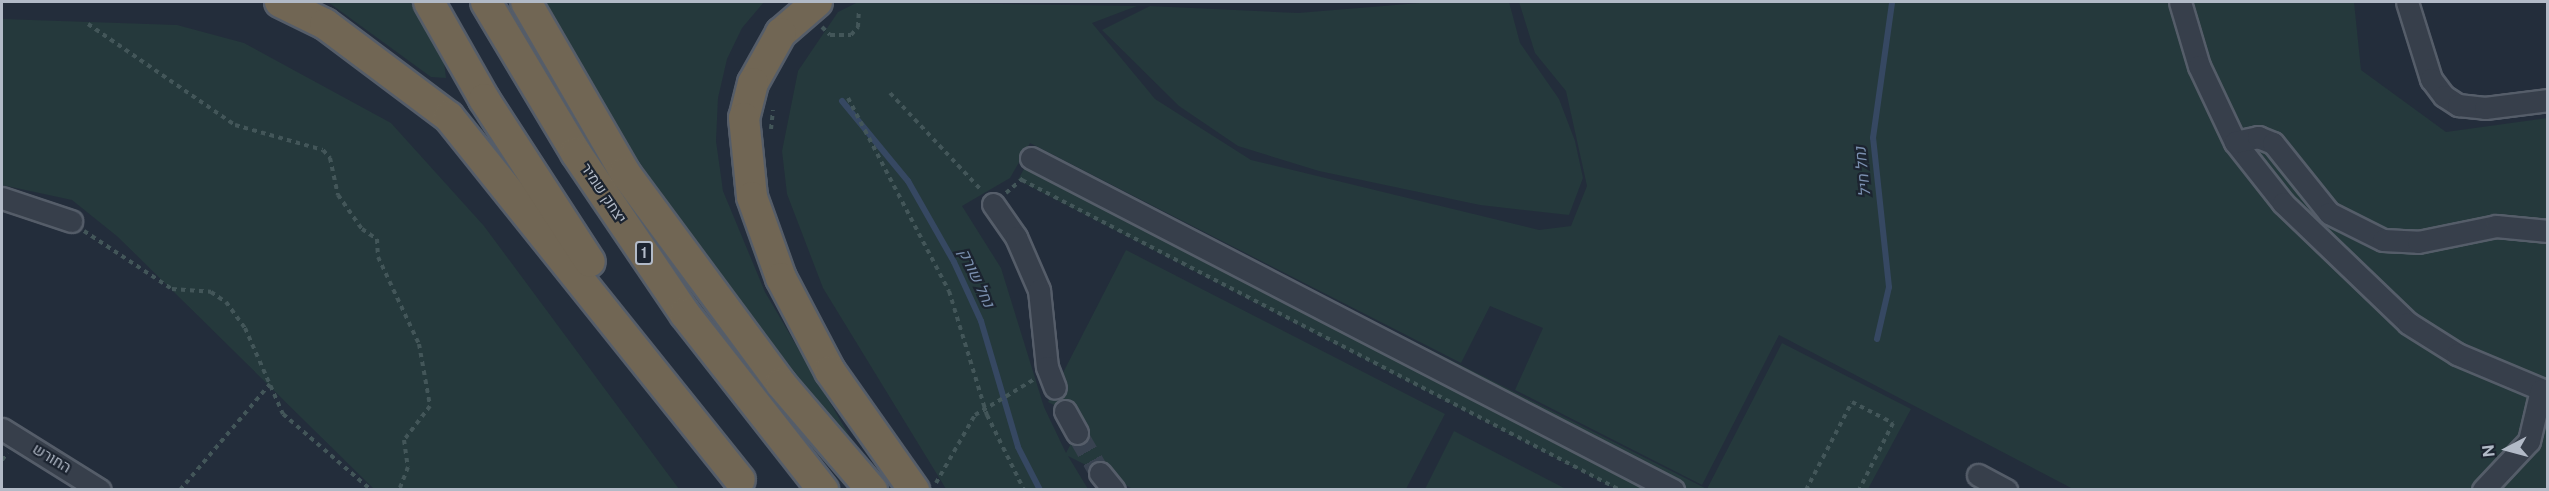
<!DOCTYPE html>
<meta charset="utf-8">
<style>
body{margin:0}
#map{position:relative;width:2549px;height:491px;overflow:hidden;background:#232d3b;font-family:"Public Sans",Heebo,sans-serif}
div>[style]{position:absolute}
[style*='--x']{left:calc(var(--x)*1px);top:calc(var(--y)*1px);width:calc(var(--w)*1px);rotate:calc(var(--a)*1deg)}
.green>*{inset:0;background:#25393c}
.stream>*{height:6px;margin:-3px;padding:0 3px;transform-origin:3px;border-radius:3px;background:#364862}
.minor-tunnel>*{height:21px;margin-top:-10.5px;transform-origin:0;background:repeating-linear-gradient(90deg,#384250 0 21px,transparent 0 31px)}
.path>*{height:4px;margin-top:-2px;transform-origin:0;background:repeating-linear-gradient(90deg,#435659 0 4.5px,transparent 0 9px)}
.roads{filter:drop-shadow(2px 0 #555d69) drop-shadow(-2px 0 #555d69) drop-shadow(0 2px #555d69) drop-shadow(0 -2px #555d69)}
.minor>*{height:21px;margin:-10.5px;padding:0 10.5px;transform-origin:10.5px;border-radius:10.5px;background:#373f4b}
.highway>*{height:30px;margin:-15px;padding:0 15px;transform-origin:15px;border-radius:15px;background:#716654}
span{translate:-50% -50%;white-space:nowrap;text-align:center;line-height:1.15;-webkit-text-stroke:4.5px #1c2430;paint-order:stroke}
.shield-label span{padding:2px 4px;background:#1c2430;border:2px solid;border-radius:4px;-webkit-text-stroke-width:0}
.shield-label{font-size:14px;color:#b2bac7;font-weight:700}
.street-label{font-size:15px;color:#b2bac7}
.water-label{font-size:16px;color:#7a8faf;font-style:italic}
.frame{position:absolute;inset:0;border:3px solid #b2bac7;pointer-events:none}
.north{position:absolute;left:2477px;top:419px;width:60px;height:60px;-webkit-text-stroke:4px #1c2430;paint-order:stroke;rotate:264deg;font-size:16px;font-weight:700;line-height:24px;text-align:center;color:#b2bac7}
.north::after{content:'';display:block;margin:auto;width:21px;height:27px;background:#b2bac7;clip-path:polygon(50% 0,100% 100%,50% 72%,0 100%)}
</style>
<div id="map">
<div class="green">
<i style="clip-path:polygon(328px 2px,410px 2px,444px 61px,446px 78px,431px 77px)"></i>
<i style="clip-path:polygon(540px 2px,764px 2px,742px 28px,727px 59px,718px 98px,716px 141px,723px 191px,765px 292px,856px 447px,852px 453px,637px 171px)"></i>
<i style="clip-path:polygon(858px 2px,1137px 6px,1092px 23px,1155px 99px,1251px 160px,1539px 230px,1571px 226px,1587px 186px,1566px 91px,1535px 53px,1519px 2px,2354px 2px,2361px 70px,2446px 132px,2547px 118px,2547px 489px,2073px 489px,1779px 335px,1702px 485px,1515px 390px,1543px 328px,1490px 306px,1461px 363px,1030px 143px,1010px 178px,962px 206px,1001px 268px,1044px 407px,1066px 453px,1083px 420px,1048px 402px,1126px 250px,1445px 414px,1406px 489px,1133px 489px,1068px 456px,1088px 489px,946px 489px,823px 288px,787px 194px,782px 151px,798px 71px,838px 12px)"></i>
<i style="clip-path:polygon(1432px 2px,1509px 2px,1520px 43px,1559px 99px,1575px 141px,1583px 178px,1569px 215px,1480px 205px,1319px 171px,1238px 146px,1179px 106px,1102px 30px,1150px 6px,1298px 13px)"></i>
<i style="clip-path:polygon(2px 19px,177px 25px,244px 43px,391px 123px,484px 226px,679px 489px,374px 489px,118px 237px,72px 200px,2px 185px)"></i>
<i style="clip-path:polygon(1034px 150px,1707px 489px,1782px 343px,1911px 409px,1868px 489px,1616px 489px,1018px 180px)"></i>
<i style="clip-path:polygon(1454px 431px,1566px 489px,1425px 489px)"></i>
</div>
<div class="stream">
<i style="--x:842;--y:101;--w:104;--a:50.5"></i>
<i style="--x:908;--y:181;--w:93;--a:60.4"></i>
<i style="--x:954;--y:262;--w:65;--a:65.4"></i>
<i style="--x:981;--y:321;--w:131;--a:73.6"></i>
<i style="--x:1018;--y:447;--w:48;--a:62.9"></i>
<i style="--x:1877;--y:339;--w:53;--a:-77"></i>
<i style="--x:1889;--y:287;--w:150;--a:-96.1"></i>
<i style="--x:1873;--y:138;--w:137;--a:-82"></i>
</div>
<div class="minor-tunnel">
<i style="--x:1077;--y:433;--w:46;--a:60.1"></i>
</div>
<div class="path">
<i style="--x:88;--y:24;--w:178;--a:34.5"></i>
<i style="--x:235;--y:125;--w:91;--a:15.9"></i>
<i style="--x:323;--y:150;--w:11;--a:49"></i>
<i style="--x:330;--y:158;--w:38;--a:78"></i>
<i style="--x:338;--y:195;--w:42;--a:54.8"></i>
<i style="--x:362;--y:229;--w:18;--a:34"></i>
<i style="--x:377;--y:239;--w:18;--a:87"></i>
<i style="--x:378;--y:257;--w:96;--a:64.8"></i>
<i style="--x:419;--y:344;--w:63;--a:79.9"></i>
<i style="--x:430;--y:406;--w:43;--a:127.4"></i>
<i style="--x:404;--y:440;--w:27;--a:82"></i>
<i style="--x:408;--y:467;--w:25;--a:111"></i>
<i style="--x:822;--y:27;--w:11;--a:45"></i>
<i style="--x:830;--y:35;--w:21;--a:0"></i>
<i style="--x:851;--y:35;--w:11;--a:-49"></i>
<i style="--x:858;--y:27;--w:18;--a:-87"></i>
<i style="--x:890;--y:93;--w:134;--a:46.8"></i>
<i style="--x:848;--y:98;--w:218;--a:62.4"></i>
<i style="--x:949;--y:291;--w:130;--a:73"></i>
<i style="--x:987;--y:415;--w:84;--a:63.7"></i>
<i style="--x:771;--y:129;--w:19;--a:-84"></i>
<i style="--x:1022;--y:180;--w:674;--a:27.4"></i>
<i style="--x:1006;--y:193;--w:23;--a:-41"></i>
<i style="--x:84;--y:231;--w:105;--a:33.4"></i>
<i style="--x:172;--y:289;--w:39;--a:4"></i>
<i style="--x:211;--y:292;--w:18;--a:34"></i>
<i style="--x:226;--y:302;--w:32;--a:54"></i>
<i style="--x:245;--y:328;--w:94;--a:66.2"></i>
<i style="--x:283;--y:414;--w:116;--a:40.8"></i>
<i style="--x:2;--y:460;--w:9;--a:-54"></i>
<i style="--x:936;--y:483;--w:78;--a:-60.2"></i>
<i style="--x:975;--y:415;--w:68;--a:-31.1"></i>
<i style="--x:180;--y:490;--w:139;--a:-49.7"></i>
<i style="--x:1806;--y:490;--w:99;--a:-62.4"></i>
<i style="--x:1852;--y:402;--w:46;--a:27.1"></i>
<i style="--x:1893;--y:423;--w:75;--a:116.9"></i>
</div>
<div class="roads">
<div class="minor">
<i style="--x:2180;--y:2;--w:67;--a:73.5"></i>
<i style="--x:2199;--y:66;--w:84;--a:64.7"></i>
<i style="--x:2235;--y:142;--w:78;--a:51.8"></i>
<i style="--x:2283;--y:203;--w:173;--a:43.8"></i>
<i style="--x:2408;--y:323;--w:58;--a:32.3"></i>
<i style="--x:2457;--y:354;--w:99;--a:22.7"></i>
<i style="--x:2407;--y:2;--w:81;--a:72.7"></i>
<i style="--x:2431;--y:79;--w:21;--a:53"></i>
<i style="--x:2444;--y:96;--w:17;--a:33"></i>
<i style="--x:2458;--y:105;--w:27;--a:6"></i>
<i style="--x:2485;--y:108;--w:64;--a:-7.2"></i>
<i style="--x:2235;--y:142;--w:24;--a:-12"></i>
<i style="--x:2258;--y:137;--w:16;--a:22"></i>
<i style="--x:2273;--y:143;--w:90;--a:51.3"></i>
<i style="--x:2329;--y:213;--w:60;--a:26.6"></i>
<i style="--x:2383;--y:240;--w:35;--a:3"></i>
<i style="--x:2418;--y:242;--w:80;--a:-11.6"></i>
<i style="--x:2496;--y:226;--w:52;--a:5.5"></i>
<i style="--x:1031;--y:158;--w:723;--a:27.35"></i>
<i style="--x:2;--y:198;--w:73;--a:18.4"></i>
<i style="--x:993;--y:204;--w:40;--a:55.1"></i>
<i style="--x:1016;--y:237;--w:58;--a:66.5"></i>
<i style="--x:1039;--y:290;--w:77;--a:84.1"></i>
<i style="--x:1047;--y:367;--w:22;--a:69"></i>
<i style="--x:1065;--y:411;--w:25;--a:61"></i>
<i style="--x:2;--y:429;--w:115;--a:31.9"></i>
<i style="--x:1100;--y:473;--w:22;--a:51"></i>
<i style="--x:1978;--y:475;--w:32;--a:28"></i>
<i style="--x:2483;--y:490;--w:67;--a:-46.8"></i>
<i style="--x:2529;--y:441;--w:52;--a:-76.8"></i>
</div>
<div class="highway">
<i style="--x:280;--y:2;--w:50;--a:26.1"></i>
<i style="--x:325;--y:24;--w:155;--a:36.9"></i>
<i style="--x:449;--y:117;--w:465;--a:51.3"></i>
<i style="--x:429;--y:2;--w:112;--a:60.4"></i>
<i style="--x:484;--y:99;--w:194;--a:57"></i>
<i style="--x:486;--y:2;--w:176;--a:59.2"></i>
<i style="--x:576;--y:153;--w:194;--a:55.9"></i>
<i style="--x:685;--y:314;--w:224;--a:51.9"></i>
<i style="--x:526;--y:2;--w:198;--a:59.9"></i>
<i style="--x:625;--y:173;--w:262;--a:53.5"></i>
<i style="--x:781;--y:384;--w:140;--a:49.4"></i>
<i style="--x:817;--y:2;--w:48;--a:139.3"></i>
<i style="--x:781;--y:33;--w:57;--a:119.2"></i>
<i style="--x:753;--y:83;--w:36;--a:104"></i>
<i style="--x:744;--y:118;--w:79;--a:84.2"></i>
<i style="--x:752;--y:197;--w:86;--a:70.3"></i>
<i style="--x:781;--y:278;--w:105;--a:62.2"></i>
<i style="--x:830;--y:371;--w:146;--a:54.8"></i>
</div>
</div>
<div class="shield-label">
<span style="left:644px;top:253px">1</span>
</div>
<div class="street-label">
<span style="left:604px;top:193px;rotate:56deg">יצחק שמיר</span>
<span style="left:52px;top:458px;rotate:31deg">החורש</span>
</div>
<div class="water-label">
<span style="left:1863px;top:172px;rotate:-96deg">נחל חיל</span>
<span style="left:976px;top:278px;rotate:65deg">נחל שורק</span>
</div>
<div class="frame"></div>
<div class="north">N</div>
</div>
